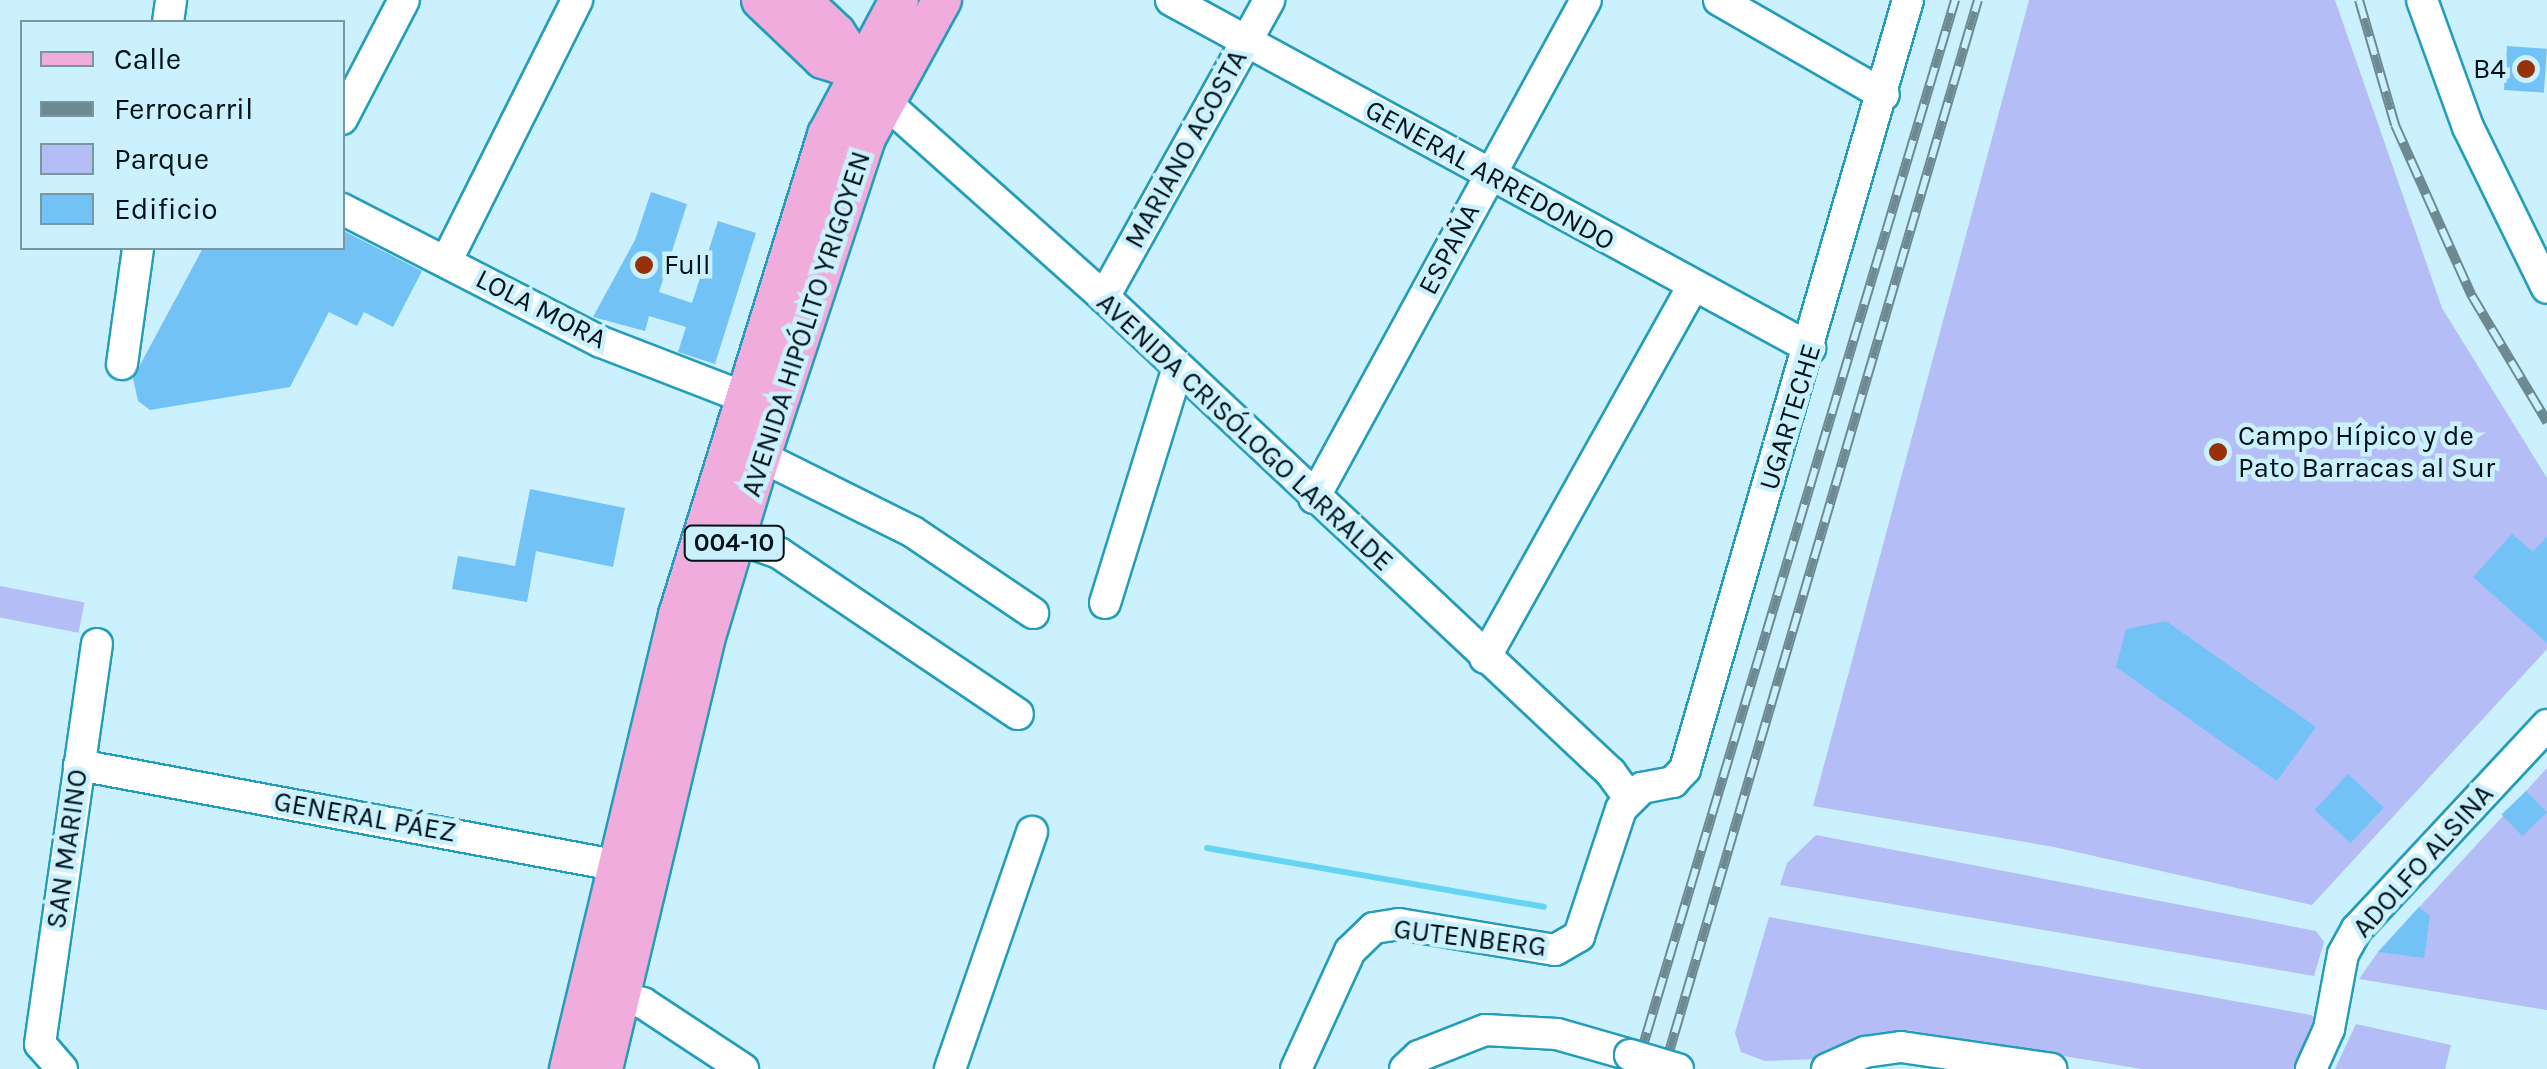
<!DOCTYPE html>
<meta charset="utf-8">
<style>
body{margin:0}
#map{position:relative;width:2547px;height:1069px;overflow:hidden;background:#caf1fd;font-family:Karla,sans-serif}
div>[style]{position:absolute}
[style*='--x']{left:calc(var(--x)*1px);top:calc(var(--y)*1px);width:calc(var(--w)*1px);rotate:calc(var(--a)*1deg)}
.green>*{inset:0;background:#b5bdf6;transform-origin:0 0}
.stream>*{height:6px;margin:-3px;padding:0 3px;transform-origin:3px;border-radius:3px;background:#65d4f2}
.building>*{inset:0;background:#72c2f6;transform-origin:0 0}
.roads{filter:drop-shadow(2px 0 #249dba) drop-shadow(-2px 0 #249dba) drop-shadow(0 2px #249dba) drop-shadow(0 -2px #249dba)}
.minor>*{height:30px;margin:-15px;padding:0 15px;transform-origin:15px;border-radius:15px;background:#fff}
.major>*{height:38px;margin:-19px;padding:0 19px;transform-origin:19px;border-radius:19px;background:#efacdd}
.rail>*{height:10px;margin-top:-5px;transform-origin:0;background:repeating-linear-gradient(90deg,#caf1fd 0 19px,#6d8a93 0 38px);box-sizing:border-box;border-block:2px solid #6d8a93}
.bridges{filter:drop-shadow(2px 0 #249dba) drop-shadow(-2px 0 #249dba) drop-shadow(0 2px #249dba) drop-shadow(0 -2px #249dba)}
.minor-bridge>*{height:30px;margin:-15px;padding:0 15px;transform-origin:15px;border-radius:15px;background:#fff}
.dots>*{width:28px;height:28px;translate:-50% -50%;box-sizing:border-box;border:5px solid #caf1fd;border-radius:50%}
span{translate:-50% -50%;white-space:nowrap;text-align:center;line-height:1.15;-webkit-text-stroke:9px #caf1fd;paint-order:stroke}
.shield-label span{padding:2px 8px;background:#caf1fd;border:2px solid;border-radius:8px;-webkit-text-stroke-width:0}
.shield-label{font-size:25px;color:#001117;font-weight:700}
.poi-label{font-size:28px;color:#001117}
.right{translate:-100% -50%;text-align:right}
.left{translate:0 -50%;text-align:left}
.street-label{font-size:28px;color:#001117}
.legend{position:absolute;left:20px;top:20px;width:325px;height:230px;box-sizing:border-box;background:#caf1fd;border:2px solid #7997a1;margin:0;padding:12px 18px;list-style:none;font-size:30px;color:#001117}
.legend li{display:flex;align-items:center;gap:20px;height:50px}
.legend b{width:50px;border:2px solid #7997a1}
</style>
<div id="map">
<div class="green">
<i style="clip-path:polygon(2029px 0,2335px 0,2442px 308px,2547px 478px,2547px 649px,2312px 905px,2054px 847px,1813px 806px)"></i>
<i style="left:0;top:586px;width:86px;height:31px;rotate:11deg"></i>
<i style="clip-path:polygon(2547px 768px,2547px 1010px,2359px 979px,2378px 952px)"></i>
<i style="clip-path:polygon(1816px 835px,2316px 931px,2324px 942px,2314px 976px,1780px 885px,1787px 863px)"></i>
<i style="clip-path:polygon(1769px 917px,2311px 1015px,2319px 1021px,2293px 1069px,2142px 1069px,1907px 1030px,1848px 1043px,1815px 1059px,1765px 1061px,1741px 1052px,1735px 1033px)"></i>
<i style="clip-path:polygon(2356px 1024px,2451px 1045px,2445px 1069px,2335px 1069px)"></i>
</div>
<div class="stream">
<i style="--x:1207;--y:848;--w:342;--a:9.9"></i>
</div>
<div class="building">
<i style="left:2507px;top:46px;width:40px;height:44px;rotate:4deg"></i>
<i style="clip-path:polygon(651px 192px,687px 204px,659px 292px,692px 303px,718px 221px,756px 233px,715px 364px,678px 352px,686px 327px,649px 316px,645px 331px,593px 317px,635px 240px)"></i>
<i style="clip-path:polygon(342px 230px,422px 271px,393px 327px,364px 312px,357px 326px,329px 312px,290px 387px,150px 410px,138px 401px,133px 378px,203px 248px,342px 248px)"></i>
<i style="clip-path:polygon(530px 489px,625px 508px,613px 567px,536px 551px,527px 602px,452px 589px,458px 556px,515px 566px)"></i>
<i style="clip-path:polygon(2512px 534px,2533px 552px,2547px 536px,2547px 643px,2473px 577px)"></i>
<i style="clip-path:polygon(2166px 621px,2316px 727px,2277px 781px,2116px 667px,2126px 629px)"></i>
<i style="left:2348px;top:774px;width:49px;height:49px;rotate:43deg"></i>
<i style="left:2526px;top:791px;width:30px;height:34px;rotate:46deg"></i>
<i style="clip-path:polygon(2419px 907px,2430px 916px,2424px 958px,2378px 952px)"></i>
</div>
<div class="roads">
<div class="minor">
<i style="--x:1171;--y:0;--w:728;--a:28.57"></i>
<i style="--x:1719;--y:0;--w:190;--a:29.9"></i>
<i style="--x:2422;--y:0;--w:135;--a:70.1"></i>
<i style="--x:2468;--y:127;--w:179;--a:63.9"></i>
<i style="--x:168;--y:22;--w:22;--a:-82"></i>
<i style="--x:885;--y:102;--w:293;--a:41.7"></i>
<i style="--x:1104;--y:297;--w:695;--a:43.19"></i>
<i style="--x:1611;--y:773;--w:31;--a:54"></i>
<i style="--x:342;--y:119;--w:134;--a:-62.5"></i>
<i style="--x:342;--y:209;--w:291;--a:27.2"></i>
<i style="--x:601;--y:342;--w:155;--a:21.1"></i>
<i style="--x:447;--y:260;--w:291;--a:-63.4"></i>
<i style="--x:1104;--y:297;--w:340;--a:-60.9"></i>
<i style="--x:122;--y:364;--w:117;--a:-82.1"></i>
<i style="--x:740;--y:446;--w:193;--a:26.4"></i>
<i style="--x:913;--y:532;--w:145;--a:34"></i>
<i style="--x:1314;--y:498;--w:567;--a:-61.36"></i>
<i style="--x:736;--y:538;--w:46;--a:19.2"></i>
<i style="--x:779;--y:553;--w:288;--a:34"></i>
<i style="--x:1105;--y:603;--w:243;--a:-72.8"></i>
<i style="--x:1485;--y:658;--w:426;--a:-60.8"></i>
<i style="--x:79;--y:765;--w:567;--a:10.58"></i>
<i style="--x:600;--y:991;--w:45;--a:15.6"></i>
<i style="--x:643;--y:1003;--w:120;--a:33.4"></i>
<i style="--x:62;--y:1069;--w:33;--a:-131"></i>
<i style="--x:40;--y:1044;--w:404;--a:-81.9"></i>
<i style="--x:950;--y:1069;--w:251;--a:-70.9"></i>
<i style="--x:1296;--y:1069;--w:130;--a:-65.4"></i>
<i style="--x:1350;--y:951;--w:33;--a:-44"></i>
<i style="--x:1374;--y:928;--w:25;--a:-9"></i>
<i style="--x:1399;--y:924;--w:158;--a:9.5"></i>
<i style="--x:1555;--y:950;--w:28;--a:-30"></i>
<i style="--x:1579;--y:936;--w:134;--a:-71.7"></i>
<i style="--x:1621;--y:809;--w:30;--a:-45"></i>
<i style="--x:1642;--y:788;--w:32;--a:-11"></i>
<i style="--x:1673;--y:782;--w:18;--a:-47"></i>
<i style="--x:1685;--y:769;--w:801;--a:-73.83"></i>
<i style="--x:1405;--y:1069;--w:19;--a:-43"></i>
<i style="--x:1419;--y:1056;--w:71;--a:-21.5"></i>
<i style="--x:1485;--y:1030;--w:72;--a:3.2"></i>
<i style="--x:1557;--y:1034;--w:76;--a:16"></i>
<i style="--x:1827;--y:1069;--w:42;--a:-24.1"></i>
<i style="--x:1865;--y:1052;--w:36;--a:-8"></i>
<i style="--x:1901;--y:1047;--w:152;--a:8.3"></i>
<i style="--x:2311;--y:1069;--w:44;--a:-65.8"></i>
<i style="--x:2329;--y:1029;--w:76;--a:-79.4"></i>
<i style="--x:2343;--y:954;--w:29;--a:-61"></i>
<i style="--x:2357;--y:929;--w:279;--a:-47"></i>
</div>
<div class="major">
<i style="--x:761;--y:0;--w:86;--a:43.6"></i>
<i style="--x:823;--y:59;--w:36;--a:18"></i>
<i style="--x:801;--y:0;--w:48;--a:43.3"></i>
<i style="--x:836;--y:33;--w:62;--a:56.8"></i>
<i style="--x:569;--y:1069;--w:467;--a:-76.5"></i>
<i style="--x:678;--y:615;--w:503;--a:-72.75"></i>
<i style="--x:827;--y:135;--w:153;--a:-61.9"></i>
<i style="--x:603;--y:1069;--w:441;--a:-76.6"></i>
<i style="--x:705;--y:640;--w:180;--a:-73.2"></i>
<i style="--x:757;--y:468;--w:348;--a:-71.7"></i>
<i style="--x:866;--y:138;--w:158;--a:-61.2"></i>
</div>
</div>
<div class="rail">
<i style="--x:2359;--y:0;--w:130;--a:73.9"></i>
<i style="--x:2395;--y:125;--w:188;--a:65.8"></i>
<i style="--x:2472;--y:296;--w:147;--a:59.2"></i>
<i style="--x:1636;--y:1069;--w:1116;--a:-73.38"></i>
<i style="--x:1664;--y:1069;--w:1114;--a:-73.63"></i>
</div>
<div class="bridges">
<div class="minor-bridge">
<i style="--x:1630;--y:1055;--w:50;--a:16.3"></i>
</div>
</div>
<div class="dots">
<i style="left:2526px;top:69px;background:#973108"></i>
<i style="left:644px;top:265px;background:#973108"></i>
<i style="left:2218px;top:452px;background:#973108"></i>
</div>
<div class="shield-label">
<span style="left:734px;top:543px">004-10</span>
</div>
<div class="poi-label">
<span class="right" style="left:2506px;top:69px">B4</span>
<span class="left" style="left:664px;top:265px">Full</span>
<span class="left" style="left:2238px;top:452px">Campo Hípico y de<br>Pato Barracas al Sur</span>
</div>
<div class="street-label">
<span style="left:1186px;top:149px;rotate:-61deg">MARIANO ACOSTA</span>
<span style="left:1490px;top:175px;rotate:29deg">GENERAL ARREDONDO</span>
<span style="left:1449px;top:249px;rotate:-62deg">ESPAÑA</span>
<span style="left:541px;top:309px;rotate:27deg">LOLA MORA</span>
<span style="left:806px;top:324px;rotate:-72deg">AVENIDA HIPÓLITO YRIGOYEN</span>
<span style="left:1790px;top:417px;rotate:-73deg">UGARTECHE</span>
<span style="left:1245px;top:432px;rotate:43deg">AVENIDA CRISÓLOGO LARRALDE</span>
<span style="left:365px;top:817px;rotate:10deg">GENERAL PÁEZ</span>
<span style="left:67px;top:849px;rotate:-82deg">SAN MARINO</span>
<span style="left:2423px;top:861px;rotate:-48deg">ADOLFO ALSINA</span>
<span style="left:1470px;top:938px;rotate:7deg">GUTENBERG</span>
</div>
<ul class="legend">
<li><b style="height:12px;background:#efacdd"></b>Calle</li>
<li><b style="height:12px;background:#6d8a93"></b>Ferrocarril</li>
<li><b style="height:28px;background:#b5bdf6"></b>Parque</li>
<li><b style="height:28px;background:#72c2f6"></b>Edificio</li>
</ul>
</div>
